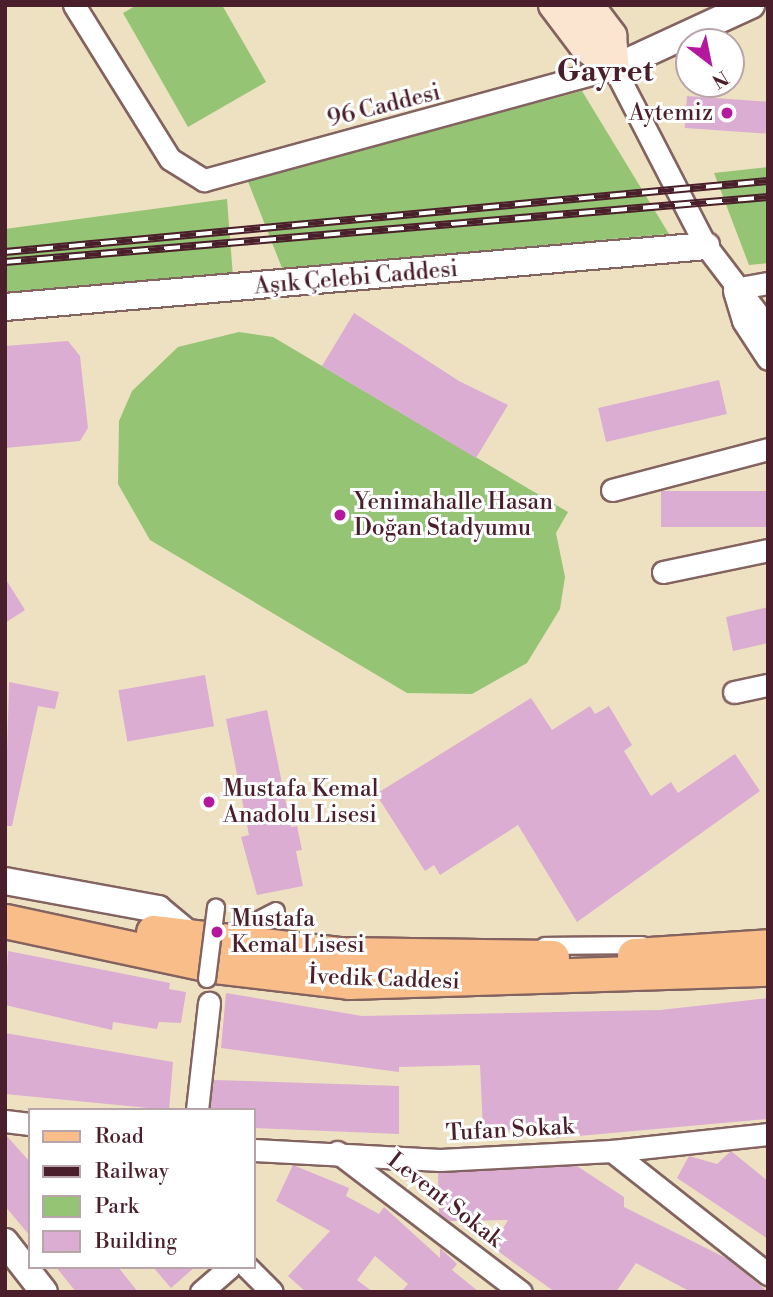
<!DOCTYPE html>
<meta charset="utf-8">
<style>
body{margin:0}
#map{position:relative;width:773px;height:1297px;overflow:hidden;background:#eee1c2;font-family:"Libre Bodoni",serif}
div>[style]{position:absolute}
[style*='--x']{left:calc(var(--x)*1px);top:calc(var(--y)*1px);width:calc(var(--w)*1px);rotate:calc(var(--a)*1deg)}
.green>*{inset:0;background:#94c474}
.building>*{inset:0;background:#dbadd2;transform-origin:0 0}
.roads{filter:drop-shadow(2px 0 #836360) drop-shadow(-2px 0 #836360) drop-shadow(0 2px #836360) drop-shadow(0 -2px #836360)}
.pedestrian>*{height:16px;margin:-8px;padding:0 8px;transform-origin:8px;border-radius:8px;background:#fff}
.minor>*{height:21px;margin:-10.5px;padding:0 10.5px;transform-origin:10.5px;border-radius:10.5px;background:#fff}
.tertiary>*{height:26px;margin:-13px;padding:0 13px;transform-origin:13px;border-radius:13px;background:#fff}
.secondary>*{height:30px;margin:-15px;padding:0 15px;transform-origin:15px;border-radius:15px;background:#fce5d0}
.primary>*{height:33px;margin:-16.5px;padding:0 16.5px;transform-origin:16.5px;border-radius:16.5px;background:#f8bd89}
.rail>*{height:8px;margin-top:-4px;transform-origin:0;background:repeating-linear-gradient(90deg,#fff 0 16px,#4a1f2b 0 32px);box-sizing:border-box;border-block:2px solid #4a1f2b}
.bridges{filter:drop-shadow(2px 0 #836360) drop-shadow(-2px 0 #836360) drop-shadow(0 2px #836360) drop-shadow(0 -2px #836360)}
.pedestrian-bridge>*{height:16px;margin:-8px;padding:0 8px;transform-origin:8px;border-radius:8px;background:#fff}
.dots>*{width:19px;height:19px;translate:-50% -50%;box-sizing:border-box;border:4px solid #fff;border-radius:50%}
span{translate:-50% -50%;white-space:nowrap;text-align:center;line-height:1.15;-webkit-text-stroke:6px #fff;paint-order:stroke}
.street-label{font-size:23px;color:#4a1f2b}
.poi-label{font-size:23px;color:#4a1f2b}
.right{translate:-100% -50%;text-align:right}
.left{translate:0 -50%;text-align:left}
.district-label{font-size:30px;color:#4a1f2b;font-weight:700}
.frame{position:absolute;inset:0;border:7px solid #4a1f2b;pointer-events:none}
.legend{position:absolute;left:28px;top:1108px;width:228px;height:161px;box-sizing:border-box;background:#fff;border:2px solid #b7a5aa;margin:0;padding:9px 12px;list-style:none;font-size:21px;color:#4a1f2b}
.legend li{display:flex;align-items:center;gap:14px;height:35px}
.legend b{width:35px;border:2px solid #b7a5aa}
.north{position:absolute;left:675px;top:28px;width:70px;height:70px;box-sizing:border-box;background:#fff;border:2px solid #b7a5aa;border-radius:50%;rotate:148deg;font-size:19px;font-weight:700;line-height:28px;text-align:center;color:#4a1f2b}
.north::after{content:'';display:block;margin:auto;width:24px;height:32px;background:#b5179e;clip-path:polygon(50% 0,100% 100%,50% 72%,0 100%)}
</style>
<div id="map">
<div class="green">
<i style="clip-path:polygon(137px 5px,222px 5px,266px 82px,188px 127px,123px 13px)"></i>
<i style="clip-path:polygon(582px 91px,669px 234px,282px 268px,247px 179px)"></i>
<i style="clip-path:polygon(768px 167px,768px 263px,749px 265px,714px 173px)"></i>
<i style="clip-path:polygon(227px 199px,233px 277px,5px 294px,5px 229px)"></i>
<i style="clip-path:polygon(239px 332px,273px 337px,568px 512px,556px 533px,565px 577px,560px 609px,527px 663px,472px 694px,407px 693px,150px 540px,118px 484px,119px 421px,132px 391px,178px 347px)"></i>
</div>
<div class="building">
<i style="left:687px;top:96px;width:81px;height:32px;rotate:4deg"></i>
<i style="clip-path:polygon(354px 313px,459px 381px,508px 405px,476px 458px,322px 366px)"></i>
<i style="clip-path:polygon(68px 341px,80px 356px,88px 428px,80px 441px,5px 448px,5px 346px)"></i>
<i style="left:719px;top:380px;width:35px;height:124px;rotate:77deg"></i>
<i style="left:768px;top:491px;width:36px;height:107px;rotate:90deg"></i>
<i style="clip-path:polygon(5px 578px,25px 610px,5px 623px)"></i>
<i style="clip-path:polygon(768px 607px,768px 643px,733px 651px,726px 617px)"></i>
<i style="left:205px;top:675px;width:52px;height:88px;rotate:80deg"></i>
<i style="clip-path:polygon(9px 682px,59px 692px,55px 709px,38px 706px,12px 826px,5px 826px)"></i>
<i style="clip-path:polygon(531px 698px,552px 730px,590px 706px,595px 714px,609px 706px,632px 745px,624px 751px,651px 796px,671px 782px,678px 793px,735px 754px,760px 791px,577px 922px,518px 825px,440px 875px,434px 865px,425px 871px,376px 794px)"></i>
<i style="clip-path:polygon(267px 710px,291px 827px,297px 826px,302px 850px,296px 851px,303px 886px,257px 895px,241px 837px,249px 835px,226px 719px)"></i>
<i style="clip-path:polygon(8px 951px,170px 983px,169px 989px,186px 992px,181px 1023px,159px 1022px,157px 1029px,113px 1022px,112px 1030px,5px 1005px)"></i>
<i style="clip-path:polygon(226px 993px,362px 1016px,660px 1010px,768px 998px,768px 1119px,556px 1138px,555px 1130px,483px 1131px,480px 1065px,399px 1067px,399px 1072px,221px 1048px)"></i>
<i style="clip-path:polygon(5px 1033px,173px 1062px,169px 1110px,5px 1094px)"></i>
<i style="clip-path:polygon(214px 1080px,399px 1086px,399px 1134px,254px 1128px,254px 1110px,210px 1110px)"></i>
<i style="clip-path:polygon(5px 1134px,30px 1162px,30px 1236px,5px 1206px)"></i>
<i style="clip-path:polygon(731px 1151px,768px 1181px,768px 1239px,677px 1178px,689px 1156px,717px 1164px)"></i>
<i style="clip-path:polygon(293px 1165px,349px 1188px,346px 1196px,379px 1214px,384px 1207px,440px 1258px,440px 1248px,457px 1264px,452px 1270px,479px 1292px,401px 1292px,408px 1284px,375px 1256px,357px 1280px,373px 1292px,306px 1292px,288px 1276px,330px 1231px,276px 1201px)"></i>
<i style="clip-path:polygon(577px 1166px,624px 1197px,624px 1207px,728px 1259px,768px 1292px,691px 1292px,636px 1263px,616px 1292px,555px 1292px,492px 1247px,508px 1220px,450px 1221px,439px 1213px,438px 1173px)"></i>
<i style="clip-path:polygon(56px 1267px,118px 1267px,138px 1292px,76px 1292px)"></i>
<i style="clip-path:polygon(153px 1267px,195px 1267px,171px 1288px)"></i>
</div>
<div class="roads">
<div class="pedestrian">
<i style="--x:235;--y:932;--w:46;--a:-27.1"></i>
<i style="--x:545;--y:946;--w:97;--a:-0.6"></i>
</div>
<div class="minor">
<i style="--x:74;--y:5;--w:181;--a:58.1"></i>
<i style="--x:170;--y:159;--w:40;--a:32"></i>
<i style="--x:204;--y:180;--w:425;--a:-15.3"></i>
<i style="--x:614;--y:68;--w:200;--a:62.7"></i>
<i style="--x:706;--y:246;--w:102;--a:52.6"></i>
<i style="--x:734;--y:289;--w:35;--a:-10"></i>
<i style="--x:734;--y:291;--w:31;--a:73"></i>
<i style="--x:743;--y:321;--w:45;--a:56.7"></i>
<i style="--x:612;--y:490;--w:161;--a:-14.7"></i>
<i style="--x:663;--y:572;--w:107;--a:-11.8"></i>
<i style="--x:734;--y:692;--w:35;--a:-12"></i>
<i style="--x:197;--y:1110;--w:108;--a:-83.6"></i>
<i style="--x:5;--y:1121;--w:25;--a:7"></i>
<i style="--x:254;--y:1150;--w:186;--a:3.1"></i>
<i style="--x:440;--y:1160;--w:172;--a:-3"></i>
<i style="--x:612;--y:1151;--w:157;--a:-6.2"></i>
<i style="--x:612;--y:1151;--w:199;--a:38.3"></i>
<i style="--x:337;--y:1152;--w:231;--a:37.3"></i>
<i style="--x:247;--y:1267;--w:35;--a:45"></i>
<i style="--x:201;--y:1292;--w:38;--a:-41"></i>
</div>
<div class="tertiary">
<i style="--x:614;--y:68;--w:151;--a:-24.7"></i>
<i style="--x:5;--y:307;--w:704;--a:-4.97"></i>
<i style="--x:5;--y:881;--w:156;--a:10.4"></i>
<i style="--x:158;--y:909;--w:47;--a:39.8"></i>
<i style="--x:5;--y:1242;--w:63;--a:52"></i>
</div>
<div class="secondary">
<i style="--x:554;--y:5;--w:51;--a:52.9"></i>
<i style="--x:585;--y:46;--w:36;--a:37"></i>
<i style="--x:588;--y:5;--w:39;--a:53"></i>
<i style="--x:611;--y:36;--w:32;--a:85"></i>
</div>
<div class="primary">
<i style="--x:5;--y:921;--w:215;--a:12.1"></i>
<i style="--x:215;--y:966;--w:135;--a:6.8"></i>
<i style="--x:349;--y:982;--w:419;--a:-1.8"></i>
<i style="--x:153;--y:932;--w:189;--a:6.7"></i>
<i style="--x:341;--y:954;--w:211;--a:0.8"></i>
<i style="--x:634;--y:955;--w:134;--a:-3.8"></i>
</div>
</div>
<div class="rail">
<i style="--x:5;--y:252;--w:766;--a:-5.32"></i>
<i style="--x:5;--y:262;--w:766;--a:-4.87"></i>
</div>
<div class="bridges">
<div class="pedestrian-bridge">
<i style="--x:207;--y:979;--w:72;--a:-82.8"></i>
</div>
</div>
<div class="dots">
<i style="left:727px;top:113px;background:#b5179e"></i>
<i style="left:340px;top:515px;background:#b5179e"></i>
<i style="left:209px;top:802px;background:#b5179e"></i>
<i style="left:217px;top:932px;background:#b5179e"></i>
</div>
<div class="street-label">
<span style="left:384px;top:106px;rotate:-14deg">96 Caddesi</span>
<span style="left:356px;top:278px;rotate:-5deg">Aşık Çelebi Caddesi</span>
<span style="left:384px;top:979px;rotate:2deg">İvedik Caddesi</span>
<span style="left:510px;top:1130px;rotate:-3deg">Tufan Sokak</span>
<span style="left:445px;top:1200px;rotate:38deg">Levent Sokak</span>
</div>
<div class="poi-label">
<span class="right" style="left:713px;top:113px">Aytemiz</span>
<span class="left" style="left:354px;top:515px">Yenimahalle Hasan<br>Doğan Stadyumu</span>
<span class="left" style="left:223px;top:802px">Mustafa Kemal<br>Anadolu Lisesi</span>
<span class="left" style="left:231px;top:932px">Mustafa<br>Kemal Lisesi</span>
</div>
<div class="district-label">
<span style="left:605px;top:72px">Gayret</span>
</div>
<div class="frame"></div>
<ul class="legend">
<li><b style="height:9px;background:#f8bd89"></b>Road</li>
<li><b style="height:9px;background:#4a1f2b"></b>Railway</li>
<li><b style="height:19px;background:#94c474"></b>Park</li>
<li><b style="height:19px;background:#dbadd2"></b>Building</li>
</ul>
<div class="north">N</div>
</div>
